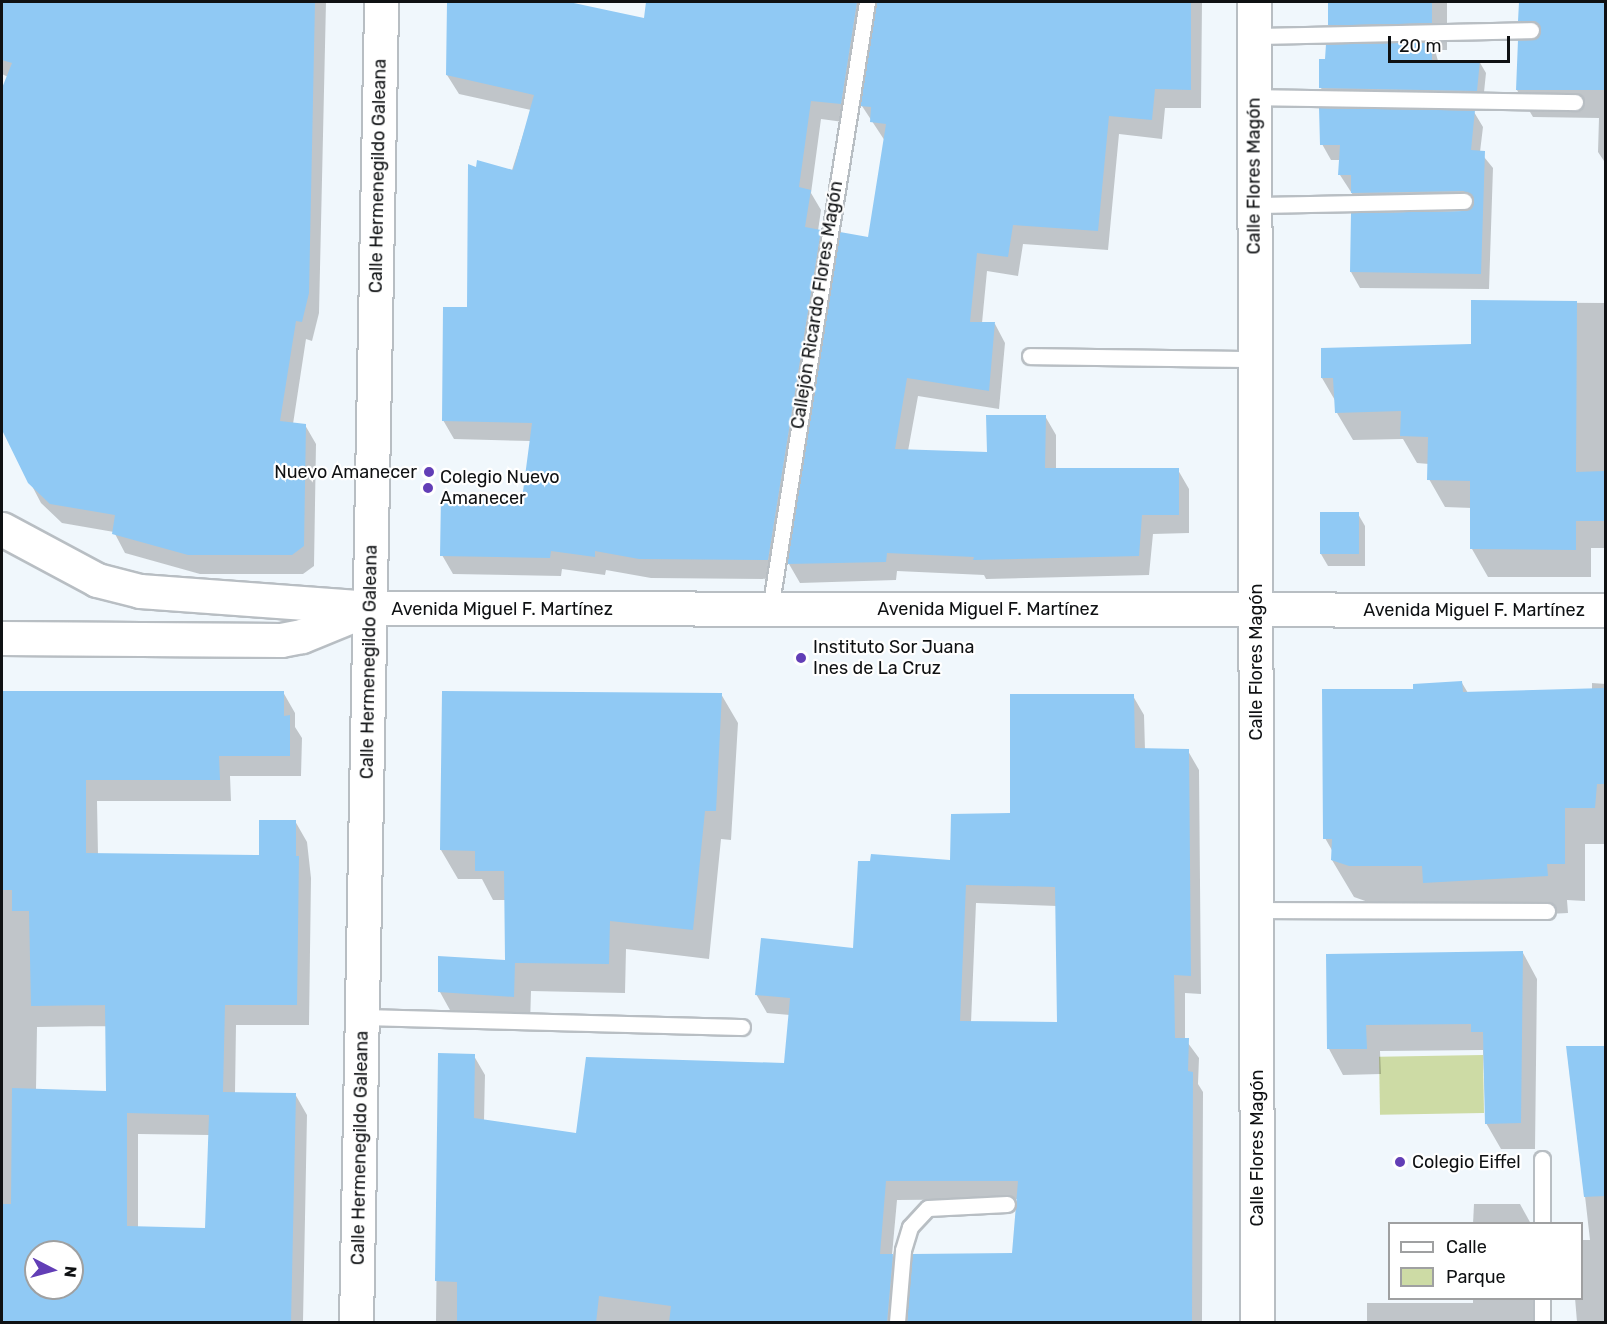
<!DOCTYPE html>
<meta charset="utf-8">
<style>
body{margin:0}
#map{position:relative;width:1607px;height:1324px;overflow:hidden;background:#f0f7fc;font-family:Rubik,sans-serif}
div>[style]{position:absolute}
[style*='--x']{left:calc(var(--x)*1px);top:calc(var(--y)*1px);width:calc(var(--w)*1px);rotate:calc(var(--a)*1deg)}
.green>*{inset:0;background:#cddba5;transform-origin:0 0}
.shadow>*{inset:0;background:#0003}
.building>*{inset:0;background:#90c9f4;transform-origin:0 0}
.roads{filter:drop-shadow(2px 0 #b8bec3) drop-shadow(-2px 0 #b8bec3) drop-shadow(0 2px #b8bec3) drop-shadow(0 -2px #b8bec3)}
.service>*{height:15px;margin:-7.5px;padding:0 7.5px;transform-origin:7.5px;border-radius:7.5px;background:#fff}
.tertiary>*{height:33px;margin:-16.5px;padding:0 16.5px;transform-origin:16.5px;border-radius:16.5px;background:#fff}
.secondary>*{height:33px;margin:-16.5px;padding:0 16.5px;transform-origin:16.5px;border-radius:16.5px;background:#fff}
.dots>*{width:16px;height:16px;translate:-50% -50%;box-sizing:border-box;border:3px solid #fff;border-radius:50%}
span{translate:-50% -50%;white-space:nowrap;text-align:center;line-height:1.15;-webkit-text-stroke:4.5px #fff;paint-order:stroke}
.street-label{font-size:18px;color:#0f1113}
.poi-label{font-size:18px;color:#0f1113}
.right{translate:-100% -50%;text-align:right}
.left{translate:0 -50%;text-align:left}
.frame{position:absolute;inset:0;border:3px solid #0f1113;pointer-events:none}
.legend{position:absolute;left:1388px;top:1222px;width:195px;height:78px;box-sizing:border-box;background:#fff;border:2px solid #9fa0a1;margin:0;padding:8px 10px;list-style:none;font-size:18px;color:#0f1113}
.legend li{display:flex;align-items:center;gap:12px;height:30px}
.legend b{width:30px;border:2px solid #9fa0a1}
.north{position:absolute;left:24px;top:1240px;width:60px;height:60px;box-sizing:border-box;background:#fff;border:2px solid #9fa0a1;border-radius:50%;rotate:96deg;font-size:16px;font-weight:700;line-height:24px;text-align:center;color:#0f1113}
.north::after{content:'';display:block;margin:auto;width:21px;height:27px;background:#623eb6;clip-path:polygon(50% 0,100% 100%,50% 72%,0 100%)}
.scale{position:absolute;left:1388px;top:36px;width:122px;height:27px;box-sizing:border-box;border:3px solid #0f1113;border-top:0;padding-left:8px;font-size:18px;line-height:21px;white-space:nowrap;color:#0f1113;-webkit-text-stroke:4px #fff;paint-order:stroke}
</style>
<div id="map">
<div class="green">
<i style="left:1483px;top:1055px;width:58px;height:104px;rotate:89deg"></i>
</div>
<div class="shadow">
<i style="clip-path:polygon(5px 2px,326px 2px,319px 313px,312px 341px,306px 339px,293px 424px,305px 425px,316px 444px,314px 566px,303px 574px,200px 574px,125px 553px,114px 532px,62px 523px,41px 503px,30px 482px,2px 426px,2px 92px,8px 77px,2px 74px)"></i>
<i style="clip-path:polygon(449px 2px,562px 2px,749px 44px,753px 2px,1202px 2px,1201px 108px,1165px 108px,1162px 139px,1119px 134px,1108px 250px,1023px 244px,1018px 276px,987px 271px,982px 323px,995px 324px,1005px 343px,999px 409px,918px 396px,908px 451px,988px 454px,1045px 416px,1056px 435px,1056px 470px,1178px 470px,1189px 489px,1189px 533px,1153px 534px,1149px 575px,986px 579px,984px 575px,897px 571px,896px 580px,800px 583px,789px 564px,869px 238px,885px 141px,862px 106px,877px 13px,868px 20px,851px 123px,821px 119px,811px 193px,821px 210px,818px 231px,831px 250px,778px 579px,651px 578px,606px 570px,605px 575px,562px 569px,561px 576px,453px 574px,442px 555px,523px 500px,531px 441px,454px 439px,443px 420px,468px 309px,531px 110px,459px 94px,447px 75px)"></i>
<i style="clip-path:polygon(1329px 2px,1447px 2px,1447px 50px,1435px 50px,1438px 61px,1479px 61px,1486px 73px,1483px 102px,1328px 100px,1321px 88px,1327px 60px,1341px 45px,1328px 24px)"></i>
<i style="clip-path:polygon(1520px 2px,1606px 2px,1606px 164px,1598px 152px,1599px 118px,1533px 117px,1517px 90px,1531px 40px,1520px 20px)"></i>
<i style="clip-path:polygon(1474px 112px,1483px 127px,1480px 152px,1493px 168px,1489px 289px,1360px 288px,1351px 272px,1471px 206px,1362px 209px,1340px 175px,1340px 160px,1331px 160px,1322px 144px)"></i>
<i style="clip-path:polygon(1473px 302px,1606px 303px,1606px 548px,1591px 548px,1591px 577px,1488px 577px,1472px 549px,1472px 508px,1445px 507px,1429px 479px,1429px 464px,1417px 463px,1403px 439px,1353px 440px,1337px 413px,1336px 402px,1322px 378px,1472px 345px)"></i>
<i style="clip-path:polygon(1358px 514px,1365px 526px,1365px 566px,1328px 566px,1321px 554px)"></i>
<i style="clip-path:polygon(1462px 683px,1468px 693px,1592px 689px,1592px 683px,1606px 684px,1606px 844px,1585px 844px,1585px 901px,1567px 900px,1568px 913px,1446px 919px,1436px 903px,1371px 903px,1354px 897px,1332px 860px,1333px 852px,1325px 838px,1415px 690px)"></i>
<i style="clip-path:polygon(evenodd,2px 691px,283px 692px,295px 713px,295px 727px,302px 738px,301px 776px,230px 776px,231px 801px,97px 801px,98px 855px,260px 857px,295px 821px,307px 842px,311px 878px,309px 1025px,236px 1025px,235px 1093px,295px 1094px,307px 1115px,303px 1322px,2px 1322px,2px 691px,107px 1026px,108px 1092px,36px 1090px,37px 1027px,107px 1026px,2px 691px,138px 1134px,209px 1135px,207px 1230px,138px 1228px,138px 1134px,2px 691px,36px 1252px,72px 1252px,72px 1288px,36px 1288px,36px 1252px)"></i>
<i style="clip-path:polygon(721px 694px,738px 723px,731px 840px,721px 839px,709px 959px,626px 949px,625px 993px,531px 991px,530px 1025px,456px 1021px,440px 992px,506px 962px,506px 900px,493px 900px,482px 879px,458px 879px,441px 850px)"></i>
<i style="clip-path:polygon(evenodd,1133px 696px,1144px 715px,1145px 750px,1188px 751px,1199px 770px,1201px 994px,1185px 993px,1185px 1039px,1199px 1058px,1198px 1084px,1203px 1092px,1202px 1322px,908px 1322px,1013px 1255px,1018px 1199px,897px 1200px,892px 1255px,903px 1274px,899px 1322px,436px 1322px,439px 1055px,474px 1056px,485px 1075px,484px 1121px,578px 1134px,785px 1065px,790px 1015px,767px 1013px,756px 994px,854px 950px,951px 861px,1012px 815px,1133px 696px,976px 903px,1057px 906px,1058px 1024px,971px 1023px,976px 903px)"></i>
<i style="clip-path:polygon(1523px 953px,1537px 979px,1535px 1149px,1501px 1149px,1486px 1123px,1483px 1050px,1380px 1051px,1381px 1074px,1343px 1075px,1329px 1049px,1328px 955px)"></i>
<i style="clip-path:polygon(1568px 1047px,1606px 1048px,1606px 1322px,1577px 1322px,1575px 1298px,1582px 1298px,1582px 1240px,1590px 1240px)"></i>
<i style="clip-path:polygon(1474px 1204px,1520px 1204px,1531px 1224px,1473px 1224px)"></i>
<i style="clip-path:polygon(1473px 1298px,1545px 1298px,1545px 1322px,1367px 1322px,1367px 1303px,1473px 1303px)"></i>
</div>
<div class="building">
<i style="clip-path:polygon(2px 2px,315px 2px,309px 293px,302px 322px,296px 321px,280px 421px,306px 424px,304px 546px,292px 555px,188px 555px,112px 534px,115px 515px,50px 504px,28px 483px,2px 430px,2px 88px,12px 63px,2px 60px)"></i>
<i style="clip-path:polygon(447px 2px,569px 2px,644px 18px,646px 2px,857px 2px,841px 104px,811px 101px,799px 187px,811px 190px,805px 227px,821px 230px,768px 560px,639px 559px,595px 551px,595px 557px,551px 551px,550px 558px,440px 556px,441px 496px,522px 499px,532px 423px,442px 421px,443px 307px,467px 307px,468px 164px,476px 167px,477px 160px,513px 170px,534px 95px,446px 75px)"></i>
<i style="clip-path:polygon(876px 2px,1191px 2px,1191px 90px,1155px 89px,1152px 120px,1109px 116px,1098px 231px,1013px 225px,1008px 257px,977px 253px,970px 322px,995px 322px,989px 391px,907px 378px,895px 449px,987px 452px,986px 415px,1046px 415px,1045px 468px,1179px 468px,1179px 515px,1142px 515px,1139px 556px,973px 560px,974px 557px,887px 553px,886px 562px,787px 564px,840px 232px,868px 237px,886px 124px,870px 122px,871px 107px,860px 106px)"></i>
<i style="left:1328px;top:2px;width:104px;height:23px"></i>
<i style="clip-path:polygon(1519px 2px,1605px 2px,1605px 90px,1516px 90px,1518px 40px,1536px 39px,1541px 30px,1535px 21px,1518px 21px)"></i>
<i style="clip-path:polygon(1432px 42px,1432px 60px,1480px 60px,1477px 91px,1319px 88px,1319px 59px,1325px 59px,1326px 44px)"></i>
<i style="clip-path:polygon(1319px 108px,1475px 110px,1471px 150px,1485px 151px,1481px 274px,1350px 272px,1351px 213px,1464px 211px,1474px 200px,1464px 191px,1351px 193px,1351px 175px,1338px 175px,1340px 145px,1320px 145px)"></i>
<i style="clip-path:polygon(1471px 300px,1577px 301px,1576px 472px,1605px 471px,1605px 521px,1576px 521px,1576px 550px,1470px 549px,1470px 481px,1427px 480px,1428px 437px,1400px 436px,1401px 411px,1335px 413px,1333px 378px,1321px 378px,1321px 348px,1471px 344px)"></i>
<i style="left:1320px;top:512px;width:39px;height:42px"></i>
<i style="clip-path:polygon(1462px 681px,1463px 692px,1605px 688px,1605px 784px,1597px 784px,1595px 808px,1565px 808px,1565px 864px,1547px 864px,1548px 876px,1423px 883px,1422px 866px,1349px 866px,1331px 860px,1332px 839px,1323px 839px,1322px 689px,1413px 689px,1413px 684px)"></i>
<i style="clip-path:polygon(evenodd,2px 691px,284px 691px,284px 716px,290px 715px,290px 756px,219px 756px,220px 780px,86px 780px,86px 853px,259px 855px,259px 820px,296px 820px,296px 856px,299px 856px,297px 1005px,225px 1005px,223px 1092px,296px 1093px,291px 1323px,2px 1323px,2px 1204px,11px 1204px,12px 1088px,106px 1091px,105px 1005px,31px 1006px,29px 911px,12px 911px,12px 890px,2px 890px,2px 691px,127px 1113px,209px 1115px,205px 1228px,127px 1226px,127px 1113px,2px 691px,36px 1252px,72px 1252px,72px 1288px,36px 1288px,36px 1252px)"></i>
<i style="clip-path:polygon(442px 691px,722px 693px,716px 811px,705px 811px,693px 930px,610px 921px,609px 964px,515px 963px,514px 997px,438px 992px,438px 956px,505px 960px,504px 871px,475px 871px,475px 851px,440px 850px)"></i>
<i style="clip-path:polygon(evenodd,1010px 694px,1134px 694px,1135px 748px,1189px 749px,1191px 976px,1174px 975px,1175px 1038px,1189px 1038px,1188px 1071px,1193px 1072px,1192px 1323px,907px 1323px,912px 1254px,1012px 1253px,1018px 1181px,886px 1181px,880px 1254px,893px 1254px,887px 1323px,669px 1323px,671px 1306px,599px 1296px,596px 1323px,457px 1323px,457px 1282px,435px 1281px,438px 1053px,475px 1054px,474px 1118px,576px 1133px,586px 1057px,784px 1063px,790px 998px,755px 995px,761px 938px,853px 948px,858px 861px,870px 861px,871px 854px,950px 860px,951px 814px,1010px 813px,1010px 694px,966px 885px,1055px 887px,1057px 1022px,960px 1021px,966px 885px)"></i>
<i style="clip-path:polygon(1523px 951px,1521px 1123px,1485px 1124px,1483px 1032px,1471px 1032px,1471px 1024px,1366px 1025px,1367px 1049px,1327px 1049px,1326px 954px)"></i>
<i style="clip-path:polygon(1566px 1046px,1605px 1046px,1605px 1196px,1584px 1197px)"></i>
</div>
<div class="roads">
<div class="service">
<i style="--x:1254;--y:36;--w:277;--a:-1.2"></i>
<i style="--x:1254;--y:97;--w:321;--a:0.9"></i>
<i style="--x:1255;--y:205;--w:209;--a:-1.1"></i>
<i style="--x:1030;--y:356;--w:225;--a:0.8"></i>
<i style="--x:770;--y:609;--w:615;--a:-80.92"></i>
<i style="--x:1257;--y:910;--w:290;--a:0.2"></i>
<i style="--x:362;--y:1017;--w:380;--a:1.5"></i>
<i style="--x:1542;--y:1159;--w:65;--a:90"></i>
<i style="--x:1542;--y:1298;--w:24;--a:90"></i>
<i style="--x:897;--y:1322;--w:72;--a:-85.2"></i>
<i style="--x:903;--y:1250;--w:24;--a:-73"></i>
<i style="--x:910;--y:1227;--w:26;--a:-47"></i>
<i style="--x:928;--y:1208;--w:79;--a:-2.9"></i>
</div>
<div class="tertiary">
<i style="--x:1254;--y:2;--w:1320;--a:89.87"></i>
<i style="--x:356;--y:1322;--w:1320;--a:-88.91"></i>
</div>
<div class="secondary">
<i style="--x:2;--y:529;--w:108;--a:28.2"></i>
<i style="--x:97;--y:580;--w:44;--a:14.3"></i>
<i style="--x:140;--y:591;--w:231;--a:4.2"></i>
<i style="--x:370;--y:608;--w:1236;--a:0.09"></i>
<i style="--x:2;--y:638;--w:279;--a:0.4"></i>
<i style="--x:281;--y:640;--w:21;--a:-11"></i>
<i style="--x:302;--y:636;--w:66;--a:-22.3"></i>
</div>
</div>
<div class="dots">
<i style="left:429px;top:472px;background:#623eb6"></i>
<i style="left:428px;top:488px;background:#623eb6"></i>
<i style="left:801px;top:658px;background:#623eb6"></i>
<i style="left:1400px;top:1162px;background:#623eb6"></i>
</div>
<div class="street-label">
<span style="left:378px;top:176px;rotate:-89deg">Calle Hermenegildo Galeana</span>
<span style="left:1254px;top:176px;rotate:-90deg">Calle Flores Magón</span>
<span style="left:817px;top:305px;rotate:-81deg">Callejón Ricardo Flores Magón</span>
<span style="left:502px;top:609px">Avenida Miguel F. Martínez</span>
<span style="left:988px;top:609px">Avenida Miguel F. Martínez</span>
<span style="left:1474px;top:610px">Avenida Miguel F. Martínez</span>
<span style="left:369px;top:662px;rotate:-89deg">Calle Hermenegildo Galeana</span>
<span style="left:1256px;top:662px;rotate:-90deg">Calle Flores Magón</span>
<span style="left:360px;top:1148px;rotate:-89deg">Calle Hermenegildo Galeana</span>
<span style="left:1257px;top:1148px;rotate:-90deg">Calle Flores Magón</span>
</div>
<div class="poi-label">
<span class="right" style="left:417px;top:472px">Nuevo Amanecer</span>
<span class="left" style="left:440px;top:488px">Colegio Nuevo<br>Amanecer</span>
<span class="left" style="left:813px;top:658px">Instituto Sor Juana<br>Ines de La Cruz</span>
<span class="left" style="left:1412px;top:1162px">Colegio Eiffel</span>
</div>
<div class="frame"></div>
<ul class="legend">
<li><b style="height:8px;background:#fff"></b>Calle</li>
<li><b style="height:16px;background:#cddba5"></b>Parque</li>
</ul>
<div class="north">N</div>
<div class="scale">20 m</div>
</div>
